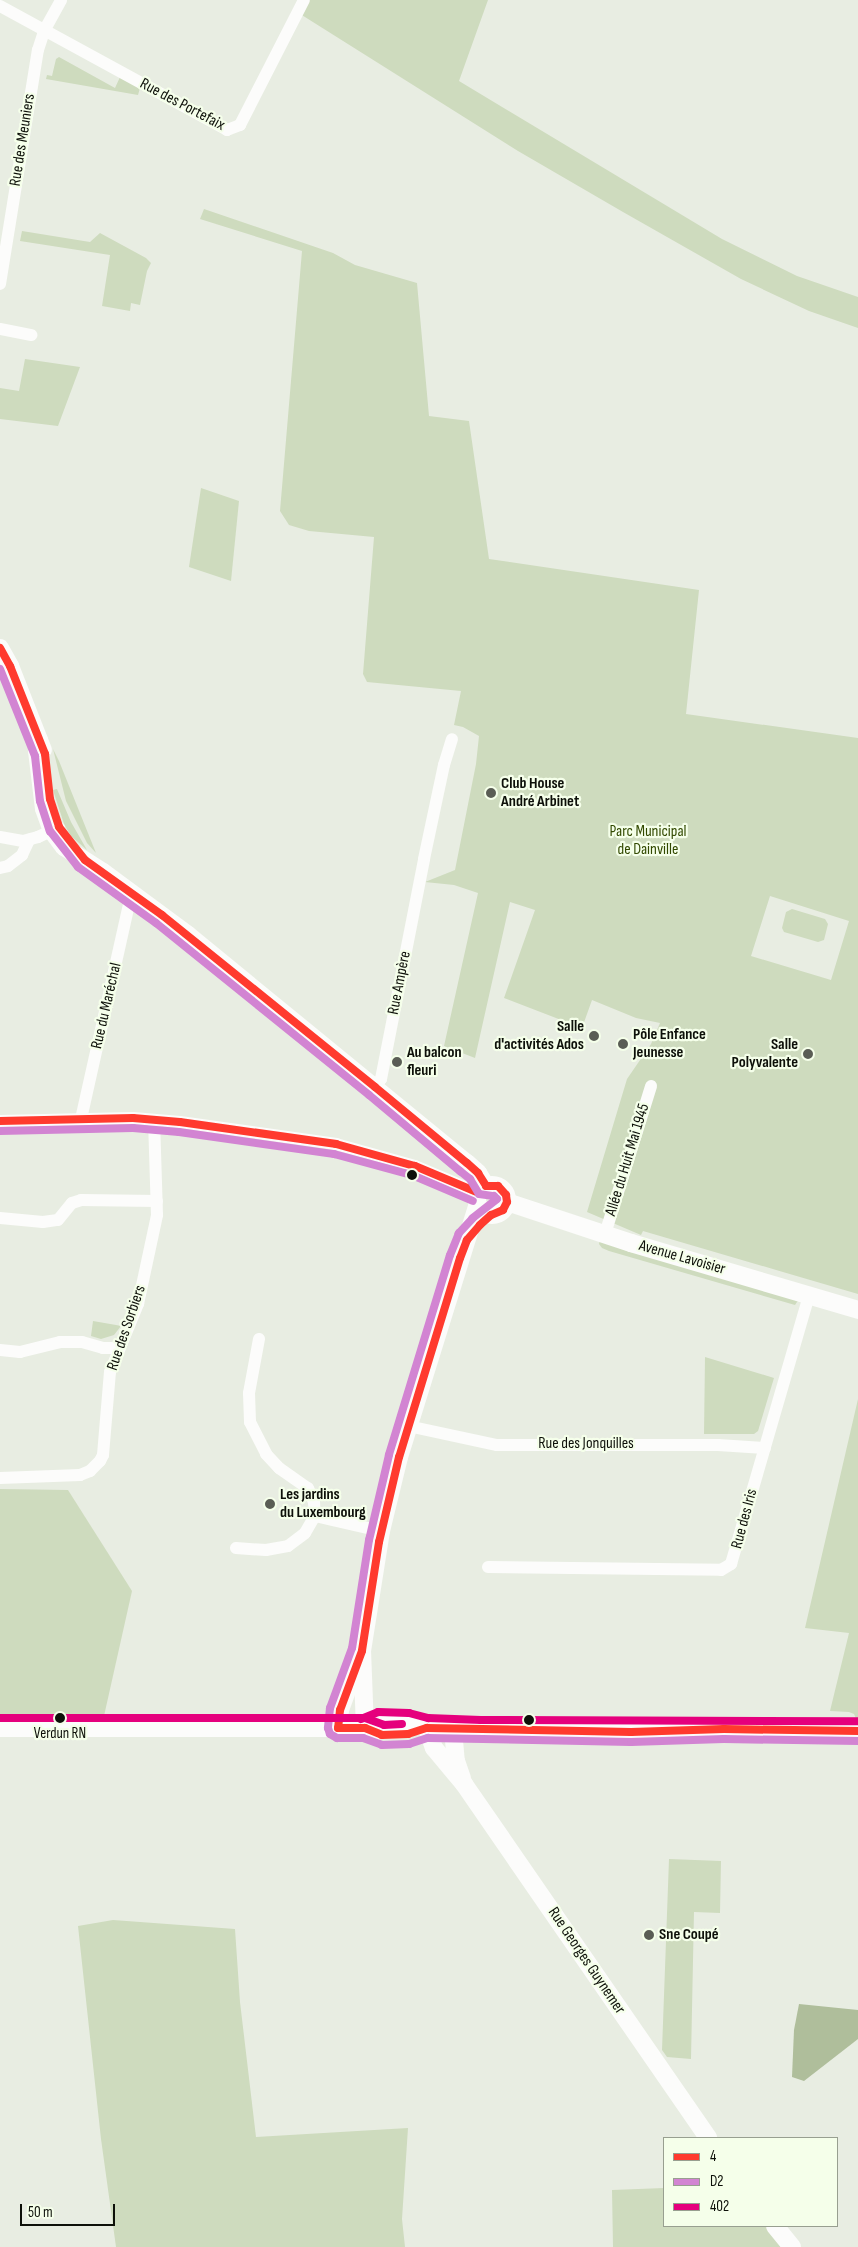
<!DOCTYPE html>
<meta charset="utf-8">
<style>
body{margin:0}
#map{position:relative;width:858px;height:2247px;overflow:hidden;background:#e8ede2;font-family:"Sofia Sans Condensed",sans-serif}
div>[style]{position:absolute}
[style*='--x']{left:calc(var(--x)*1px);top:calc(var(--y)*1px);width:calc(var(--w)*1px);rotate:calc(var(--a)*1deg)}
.green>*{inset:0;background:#cedbbe}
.water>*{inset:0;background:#afbe9b}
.street>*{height:12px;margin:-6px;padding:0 6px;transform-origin:6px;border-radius:6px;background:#fcfcfb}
.secondary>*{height:18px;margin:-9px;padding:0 9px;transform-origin:9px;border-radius:9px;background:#fcfcfb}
.secondary>.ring{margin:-9px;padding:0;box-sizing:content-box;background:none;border:18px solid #fcfcfb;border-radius:50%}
.bus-1>*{height:8px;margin:-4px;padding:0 4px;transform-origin:4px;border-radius:4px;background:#ff3a2e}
.bus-2>*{height:8px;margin:-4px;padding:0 4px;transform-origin:4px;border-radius:4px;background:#d284d2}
.bus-3>*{height:8px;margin:-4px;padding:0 4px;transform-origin:4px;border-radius:4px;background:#e5007d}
.dots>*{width:14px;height:14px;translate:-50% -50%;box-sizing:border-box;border:2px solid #f5ffea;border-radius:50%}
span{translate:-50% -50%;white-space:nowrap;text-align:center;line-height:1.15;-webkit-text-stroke:4.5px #f5ffea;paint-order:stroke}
.bus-label{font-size:15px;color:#0d1009}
.street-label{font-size:16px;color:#0d1009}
.poi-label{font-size:16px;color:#0d1009;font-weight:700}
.left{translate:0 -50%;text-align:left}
.right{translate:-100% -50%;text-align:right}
.park-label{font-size:16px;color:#324900}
.legend{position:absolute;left:663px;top:2137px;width:175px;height:90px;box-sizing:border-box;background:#f5ffea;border:1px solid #989f90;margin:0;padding:6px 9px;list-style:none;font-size:15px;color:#0d1009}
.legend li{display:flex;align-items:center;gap:10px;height:25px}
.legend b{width:25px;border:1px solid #989f90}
.scale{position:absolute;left:20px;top:2204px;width:95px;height:22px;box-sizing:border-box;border:2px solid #0d1009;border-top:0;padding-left:6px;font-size:15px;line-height:18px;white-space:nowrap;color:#0d1009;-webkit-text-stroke:4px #f5ffea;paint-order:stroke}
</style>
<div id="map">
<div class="green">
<i style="clip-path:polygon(301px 0,488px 0,459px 81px,722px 239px,797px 276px,858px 297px,858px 328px,809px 311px,741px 279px,623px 212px,518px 151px,297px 12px)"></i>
<i style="clip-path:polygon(59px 57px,115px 88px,120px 77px,140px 88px,138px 95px,46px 79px,47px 75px,52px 76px,56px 59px)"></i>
<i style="clip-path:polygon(evenodd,204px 209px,333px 253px,355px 265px,417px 283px,429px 416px,469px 421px,489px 559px,699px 590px,686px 714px,858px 738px,858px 1294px,643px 1231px,641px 1235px,587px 1212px,627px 1079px,651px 1044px,660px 1023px,636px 1018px,592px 1000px,582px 1028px,504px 998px,535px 910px,510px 902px,475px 1058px,444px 1046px,478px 893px,454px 885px,425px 882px,455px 870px,476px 764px,479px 736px,463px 727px,454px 725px,461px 691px,367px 682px,363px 674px,374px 537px,309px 531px,289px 525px,280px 511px,302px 251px,200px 219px,204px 209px,770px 896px,849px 921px,831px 980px,751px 956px,770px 896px)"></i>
<i style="clip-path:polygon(22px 231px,90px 242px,100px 233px,146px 258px,151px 263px,147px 271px,140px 305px,131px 303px,130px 311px,102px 306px,110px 255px,20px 241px)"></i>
<i style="clip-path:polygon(25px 359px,80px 367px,58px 426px,0 419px,0 388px,19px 391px)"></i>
<i style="clip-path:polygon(201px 488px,239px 501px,231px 581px,189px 567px)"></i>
<i style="clip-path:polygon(53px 749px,59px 761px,96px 853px,87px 843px,66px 801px)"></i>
<i style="clip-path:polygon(57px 789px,71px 822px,87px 850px,71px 836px,64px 824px,53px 790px)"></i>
<i style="clip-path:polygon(792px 909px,825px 919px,828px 924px,824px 940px,818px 942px,784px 932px,782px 928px,786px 912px)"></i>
<i style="clip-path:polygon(600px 1239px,798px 1301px,797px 1302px,795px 1305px,609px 1251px,602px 1248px,599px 1244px)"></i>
<i style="clip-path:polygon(93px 1321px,116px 1325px,121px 1326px,114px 1335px,101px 1339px,91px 1336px)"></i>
<i style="clip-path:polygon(705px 1357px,774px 1378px,758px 1431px,754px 1434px,704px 1434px)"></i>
<i style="clip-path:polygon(858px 1399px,858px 1721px,857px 1721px,854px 1714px,849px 1712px,830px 1711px,849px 1633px,805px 1628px)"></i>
<i style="clip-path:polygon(0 1489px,68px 1490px,132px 1591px,104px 1716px,0 1716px)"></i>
<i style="clip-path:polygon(669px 1859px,721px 1861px,720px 1913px,694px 1912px,691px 2059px,667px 2057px,662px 2050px)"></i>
<i style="clip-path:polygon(113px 1920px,235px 1929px,240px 2002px,256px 2137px,408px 2128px,402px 2219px,405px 2247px,116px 2247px,101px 2139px,78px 1926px)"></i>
<i style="clip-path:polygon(664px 2188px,664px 2226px,775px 2226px,792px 2247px,613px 2247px,612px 2190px)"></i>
</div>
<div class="water">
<i style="clip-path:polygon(799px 2004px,858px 2010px,858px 2039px,804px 2081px,792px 2077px,794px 2030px)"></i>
</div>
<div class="street">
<i style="--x:0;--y:6;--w:259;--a:28.6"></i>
<i style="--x:227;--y:130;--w:14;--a:-21"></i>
<i style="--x:240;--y:125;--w:140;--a:-62.9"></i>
<i style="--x:0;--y:284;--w:237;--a:-80.8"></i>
<i style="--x:38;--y:50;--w:20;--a:-72"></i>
<i style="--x:44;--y:31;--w:35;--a:-61"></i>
<i style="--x:0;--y:329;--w:32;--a:11"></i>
<i style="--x:0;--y:837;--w:23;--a:10"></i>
<i style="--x:23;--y:841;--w:16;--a:-15"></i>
<i style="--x:38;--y:837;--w:23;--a:-25"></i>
<i style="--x:0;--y:868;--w:8;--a:-14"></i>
<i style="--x:8;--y:866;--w:18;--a:-38"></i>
<i style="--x:22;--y:855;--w:17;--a:-65"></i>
<i style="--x:375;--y:1087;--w:10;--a:-53"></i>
<i style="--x:381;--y:1079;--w:224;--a:-78.9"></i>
<i style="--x:424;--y:859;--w:96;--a:-78"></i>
<i style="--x:444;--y:765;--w:27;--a:-73"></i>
<i style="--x:81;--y:1119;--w:219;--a:-77.4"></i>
<i style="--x:129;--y:905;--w:12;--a:-66"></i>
<i style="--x:0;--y:1121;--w:133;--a:-1.3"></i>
<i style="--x:133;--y:1118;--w:47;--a:4.9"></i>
<i style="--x:180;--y:1122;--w:158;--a:8"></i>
<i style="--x:336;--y:1144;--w:82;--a:15.6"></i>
<i style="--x:415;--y:1166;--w:69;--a:22.9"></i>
<i style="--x:0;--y:1218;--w:43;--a:5.3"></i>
<i style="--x:43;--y:1222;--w:15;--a:-8"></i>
<i style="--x:58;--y:1220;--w:22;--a:-51"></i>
<i style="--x:72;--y:1203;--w:9;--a:-18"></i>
<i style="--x:81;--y:1200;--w:76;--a:0.8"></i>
<i style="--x:605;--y:1234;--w:155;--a:-72.7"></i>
<i style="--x:259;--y:1339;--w:55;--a:100.5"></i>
<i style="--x:249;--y:1393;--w:29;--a:88"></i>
<i style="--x:250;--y:1422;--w:36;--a:63"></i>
<i style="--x:266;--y:1454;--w:19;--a:47"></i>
<i style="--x:279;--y:1468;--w:35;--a:35"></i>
<i style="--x:308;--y:1488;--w:15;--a:67"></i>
<i style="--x:314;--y:1502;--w:14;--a:86"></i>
<i style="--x:0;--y:1350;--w:20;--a:6"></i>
<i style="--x:20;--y:1352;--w:41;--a:-14"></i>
<i style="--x:60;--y:1342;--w:22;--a:0"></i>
<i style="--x:82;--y:1342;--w:22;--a:16"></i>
<i style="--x:103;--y:1348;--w:16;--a:0"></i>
<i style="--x:408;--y:1426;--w:91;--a:12.1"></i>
<i style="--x:497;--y:1445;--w:221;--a:0"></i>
<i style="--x:718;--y:1445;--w:47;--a:3.7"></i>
<i style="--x:0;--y:1478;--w:80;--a:-2.1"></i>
<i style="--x:80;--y:1475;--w:11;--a:-22"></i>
<i style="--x:90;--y:1471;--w:14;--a:-45"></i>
<i style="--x:100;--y:1461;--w:7;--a:-63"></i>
<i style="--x:103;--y:1455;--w:83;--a:-85.2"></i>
<i style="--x:110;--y:1372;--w:74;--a:-67.6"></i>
<i style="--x:138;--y:1304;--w:91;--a:-77.9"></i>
<i style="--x:157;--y:1215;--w:95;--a:-91.8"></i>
<i style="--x:236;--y:1548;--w:30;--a:4"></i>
<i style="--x:266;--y:1550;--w:22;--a:-10"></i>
<i style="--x:288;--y:1546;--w:21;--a:-37"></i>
<i style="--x:305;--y:1533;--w:20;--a:-60"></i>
<i style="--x:315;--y:1516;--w:68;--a:12.8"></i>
<i style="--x:488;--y:1567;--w:233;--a:0.7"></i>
<i style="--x:721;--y:1570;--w:12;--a:-31"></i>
<i style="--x:731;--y:1564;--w:279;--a:-73.8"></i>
</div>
<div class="secondary">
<i style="--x:0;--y:648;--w:21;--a:61"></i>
<i style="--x:10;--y:666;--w:90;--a:68.6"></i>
<i style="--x:39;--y:740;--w:11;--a:100"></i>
<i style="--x:37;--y:751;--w:58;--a:83.1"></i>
<i style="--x:44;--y:809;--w:23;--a:70"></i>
<i style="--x:52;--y:831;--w:20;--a:53"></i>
<i style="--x:64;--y:847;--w:46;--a:32.7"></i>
<i style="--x:103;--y:872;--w:106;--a:36.5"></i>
<i style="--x:188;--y:935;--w:360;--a:39.3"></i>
<i style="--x:467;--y:1163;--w:15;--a:42"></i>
<i style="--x:478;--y:1173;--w:15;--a:58"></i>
<i class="ring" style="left:477px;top:1185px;width:12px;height:12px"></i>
<i style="--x:507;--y:1202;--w:131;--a:18.3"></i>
<i style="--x:631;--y:1243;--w:237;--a:16.4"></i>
<i style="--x:0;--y:1728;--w:365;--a:0"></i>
<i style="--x:365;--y:1728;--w:11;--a:22"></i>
<i style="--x:338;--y:1728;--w:18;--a:-84"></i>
<i style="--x:340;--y:1710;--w:55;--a:-69.9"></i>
<i style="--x:365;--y:1728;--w:77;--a:-92.2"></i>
<i style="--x:362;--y:1651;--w:121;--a:-81"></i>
<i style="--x:381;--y:1531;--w:76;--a:-76.3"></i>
<i style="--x:399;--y:1457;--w:265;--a:-72.7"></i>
<i style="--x:365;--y:1728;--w:14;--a:-25"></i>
<i style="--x:378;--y:1722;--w:30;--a:2"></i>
<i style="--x:408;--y:1723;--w:20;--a:15"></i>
<i style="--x:427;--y:1728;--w:54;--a:2.1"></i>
<i style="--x:481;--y:1730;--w:377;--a:0.2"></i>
<i style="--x:427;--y:1728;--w:21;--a:71"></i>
<i style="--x:434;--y:1748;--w:47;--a:50.2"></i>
<i style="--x:464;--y:1784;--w:430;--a:55.4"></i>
<i style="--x:453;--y:1729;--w:32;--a:85"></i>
<i style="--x:456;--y:1761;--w:18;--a:71"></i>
<i style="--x:775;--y:2226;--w:27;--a:51"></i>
</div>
<div class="bus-1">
<i style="--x:0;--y:648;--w:21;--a:61"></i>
<i style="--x:10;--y:666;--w:95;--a:68.3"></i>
<i style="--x:45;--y:754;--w:45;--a:83.7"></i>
<i style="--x:50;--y:799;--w:29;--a:72"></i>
<i style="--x:59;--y:827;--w:42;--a:51.8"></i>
<i style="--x:85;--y:860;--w:95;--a:35.5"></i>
<i style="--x:162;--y:915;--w:274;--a:38.9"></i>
<i style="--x:375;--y:1087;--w:119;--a:39.6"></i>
<i style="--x:467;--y:1163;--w:15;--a:42"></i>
<i style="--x:478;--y:1173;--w:15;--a:58"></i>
<i style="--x:486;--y:1186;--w:12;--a:0"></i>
<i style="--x:498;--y:1186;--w:12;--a:48"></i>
<i style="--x:506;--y:1195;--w:7;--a:82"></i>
<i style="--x:507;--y:1202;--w:9;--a:117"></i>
<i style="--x:503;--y:1210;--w:13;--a:157"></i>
<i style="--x:491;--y:1215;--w:15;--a:138"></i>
<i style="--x:480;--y:1225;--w:20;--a:131"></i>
<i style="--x:467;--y:1240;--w:19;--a:111"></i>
<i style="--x:460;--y:1258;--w:208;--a:107"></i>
<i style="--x:399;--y:1457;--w:87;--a:103.2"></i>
<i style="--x:379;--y:1542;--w:110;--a:98.9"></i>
<i style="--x:362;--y:1651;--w:63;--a:110.4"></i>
<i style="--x:340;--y:1710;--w:18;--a:96"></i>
<i style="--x:338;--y:1728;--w:27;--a:0"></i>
<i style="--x:365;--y:1728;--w:18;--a:22"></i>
<i style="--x:382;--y:1735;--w:26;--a:-2"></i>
<i style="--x:408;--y:1734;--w:20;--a:-18"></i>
<i style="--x:427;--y:1728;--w:204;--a:1.1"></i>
<i style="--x:631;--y:1732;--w:93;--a:-1.8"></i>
<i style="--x:724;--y:1729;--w:134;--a:0.9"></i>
<i style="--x:0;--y:1121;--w:133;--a:-1.3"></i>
<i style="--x:133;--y:1118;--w:47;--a:4.9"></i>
<i style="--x:180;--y:1122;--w:158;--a:8"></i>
<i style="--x:336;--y:1144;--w:82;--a:15.6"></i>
<i style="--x:415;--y:1166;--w:67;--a:22.8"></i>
</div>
<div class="bus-2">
<i style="--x:0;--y:669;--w:94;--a:68.1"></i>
<i style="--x:35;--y:756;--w:45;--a:83.7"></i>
<i style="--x:40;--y:801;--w:32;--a:72"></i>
<i style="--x:50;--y:831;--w:46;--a:52.1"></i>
<i style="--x:78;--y:867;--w:96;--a:35.7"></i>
<i style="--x:156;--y:923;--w:274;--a:38.9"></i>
<i style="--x:369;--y:1095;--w:119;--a:39.9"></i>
<i style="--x:460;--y:1171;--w:13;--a:39"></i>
<i style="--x:470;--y:1179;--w:17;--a:59"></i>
<i style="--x:479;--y:1194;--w:15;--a:8"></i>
<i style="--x:494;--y:1196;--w:4;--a:45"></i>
<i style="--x:497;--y:1199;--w:31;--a:142"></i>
<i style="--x:473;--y:1218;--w:21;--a:133"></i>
<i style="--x:459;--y:1233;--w:24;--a:112"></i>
<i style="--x:450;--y:1255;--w:209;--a:107"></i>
<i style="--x:389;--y:1455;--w:87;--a:103.2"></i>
<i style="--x:369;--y:1540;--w:109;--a:98.9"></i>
<i style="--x:352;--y:1648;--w:64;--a:110.1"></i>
<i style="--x:330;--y:1708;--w:20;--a:96"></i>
<i style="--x:328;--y:1728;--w:6;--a:72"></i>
<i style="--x:330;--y:1734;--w:8;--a:30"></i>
<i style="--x:337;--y:1738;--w:26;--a:0"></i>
<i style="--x:363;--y:1738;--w:20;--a:20"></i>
<i style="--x:382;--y:1745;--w:27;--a:-2"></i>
<i style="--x:409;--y:1744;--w:20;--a:-18"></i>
<i style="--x:428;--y:1738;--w:203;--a:1.1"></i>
<i style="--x:631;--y:1742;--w:93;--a:-1.8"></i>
<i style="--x:724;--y:1739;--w:134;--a:0.9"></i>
<i style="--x:0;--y:1131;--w:133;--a:-1.3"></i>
<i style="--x:133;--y:1128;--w:46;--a:5"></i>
<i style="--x:179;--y:1132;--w:157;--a:8.1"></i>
<i style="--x:334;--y:1154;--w:81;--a:15.1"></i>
<i style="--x:412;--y:1175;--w:66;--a:23.1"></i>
</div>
<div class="bus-3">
<i style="--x:0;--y:1718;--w:365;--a:0"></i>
<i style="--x:365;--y:1718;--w:20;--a:20"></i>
<i style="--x:384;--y:1725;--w:18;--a:-3"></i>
<i style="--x:361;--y:1719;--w:18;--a:-22"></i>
<i style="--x:378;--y:1712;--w:31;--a:2"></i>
<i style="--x:409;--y:1713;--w:20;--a:15"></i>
<i style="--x:428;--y:1718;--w:53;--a:2.2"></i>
<i style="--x:481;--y:1720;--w:377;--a:0.2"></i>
</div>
<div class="dots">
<i style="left:491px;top:793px;background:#5a5d55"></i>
<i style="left:594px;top:1036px;background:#5a5d55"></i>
<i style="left:623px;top:1044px;background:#5a5d55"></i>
<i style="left:808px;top:1054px;background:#5a5d55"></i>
<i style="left:397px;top:1062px;background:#5a5d55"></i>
<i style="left:412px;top:1175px;background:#0d1009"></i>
<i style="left:270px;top:1504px;background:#5a5d55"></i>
<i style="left:60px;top:1718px;background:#0d1009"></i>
<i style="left:529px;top:1720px;background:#0d1009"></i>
<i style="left:649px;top:1935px;background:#5a5d55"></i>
</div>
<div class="bus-label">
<span style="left:60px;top:1734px">Verdun RN</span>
</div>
<div class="street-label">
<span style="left:182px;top:105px;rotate:28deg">Rue des Portefaix</span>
<span style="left:23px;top:140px;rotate:-81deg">Rue des Meuniers</span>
<span style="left:400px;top:983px;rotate:-79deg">Rue Ampère</span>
<span style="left:107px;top:1006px;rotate:-77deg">Rue du Maréchal</span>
<span style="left:628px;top:1160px;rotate:-73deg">Allée du Huit Mai 1945</span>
<span style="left:682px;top:1258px;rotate:16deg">Avenue Lavoisier</span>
<span style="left:127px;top:1328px;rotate:-71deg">Rue des Sorbiers</span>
<span style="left:586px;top:1444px">Rue des Jonquilles</span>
<span style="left:745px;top:1519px;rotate:-75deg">Rue des Iris</span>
<span style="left:586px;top:1961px;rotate:56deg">Rue Georges Guynemer</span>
</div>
<div class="poi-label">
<span class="left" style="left:501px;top:793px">Club House<br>André Arbinet</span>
<span class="right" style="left:584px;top:1036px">Salle<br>d'activités Ados</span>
<span class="left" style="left:633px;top:1044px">Pôle Enfance<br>Jeunesse</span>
<span class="right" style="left:798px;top:1054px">Salle<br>Polyvalente</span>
<span class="left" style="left:407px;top:1062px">Au balcon<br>fleuri</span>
<span class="left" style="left:280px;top:1504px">Les jardins<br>du Luxembourg</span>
<span class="left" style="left:659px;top:1935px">Sne Coupé</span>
</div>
<div class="park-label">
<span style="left:648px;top:841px">Parc Municipal<br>de Dainville</span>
</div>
<ul class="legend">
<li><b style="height:6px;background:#ff3a2e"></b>4</li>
<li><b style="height:6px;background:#d284d2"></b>D2</li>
<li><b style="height:6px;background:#e5007d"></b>402</li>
</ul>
<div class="scale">50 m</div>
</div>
